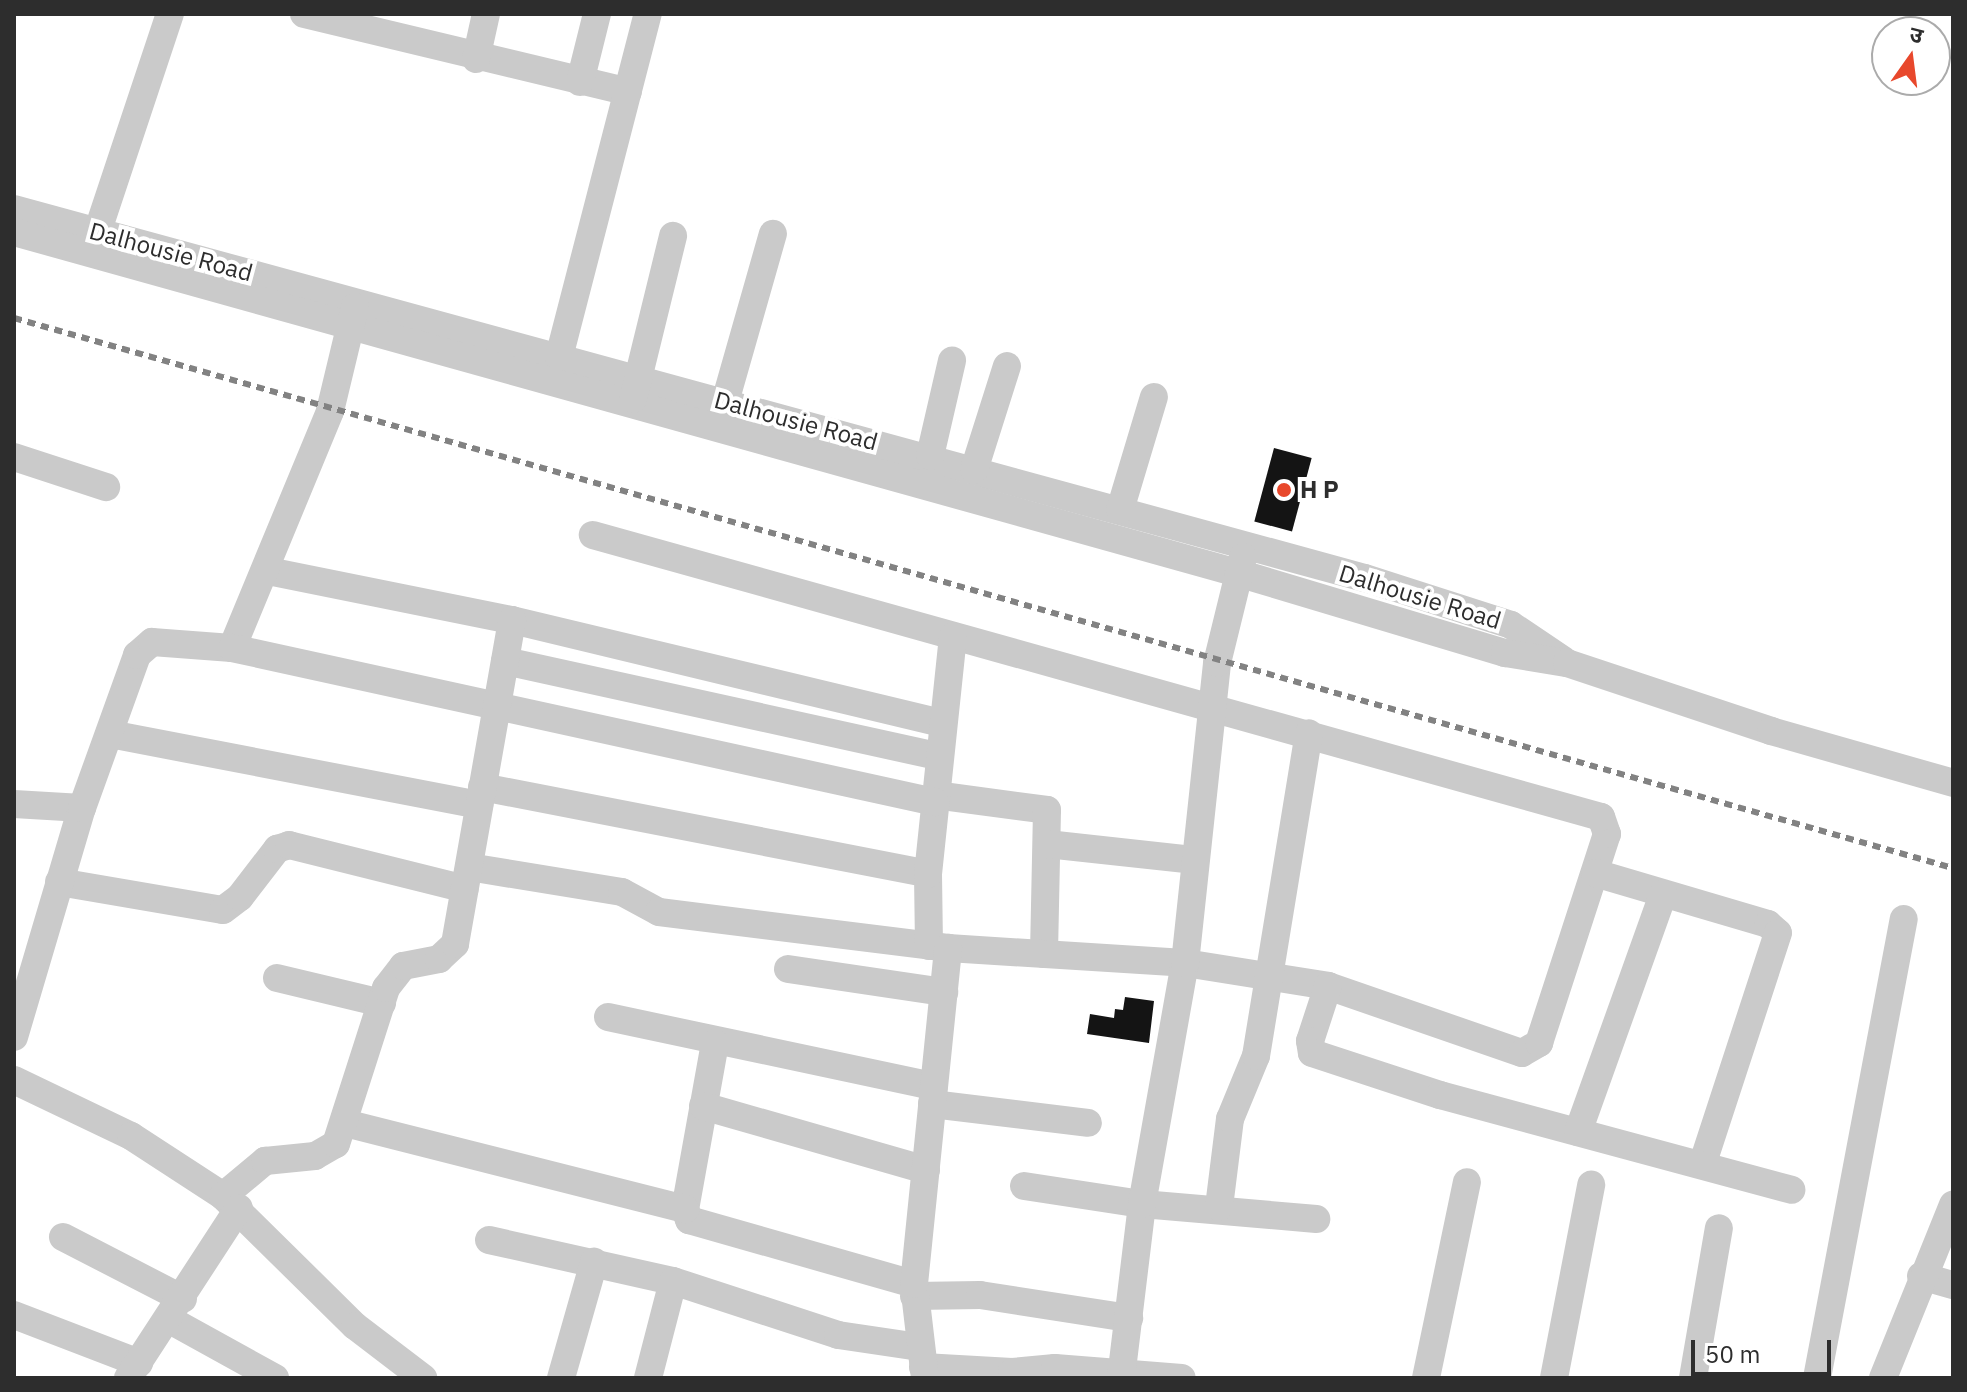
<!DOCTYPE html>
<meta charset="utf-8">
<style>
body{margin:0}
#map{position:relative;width:1967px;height:1392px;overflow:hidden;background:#fff;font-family:"IBM Plex Sans","Noto Sans Devanagari",sans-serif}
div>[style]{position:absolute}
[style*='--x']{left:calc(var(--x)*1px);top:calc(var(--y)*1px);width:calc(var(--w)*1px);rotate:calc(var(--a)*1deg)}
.building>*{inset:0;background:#141414;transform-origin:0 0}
.minor>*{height:28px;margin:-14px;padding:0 14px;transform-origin:14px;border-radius:14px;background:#cacaca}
.rail>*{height:6px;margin-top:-3px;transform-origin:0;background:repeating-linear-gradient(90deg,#828282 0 8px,transparent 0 14px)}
.dots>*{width:22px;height:22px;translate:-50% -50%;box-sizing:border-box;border:4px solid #fff;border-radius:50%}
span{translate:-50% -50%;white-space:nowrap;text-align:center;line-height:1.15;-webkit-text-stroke:8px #fff;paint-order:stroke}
.street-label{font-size:24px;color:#2d2d2d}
.poi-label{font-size:24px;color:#2d2d2d;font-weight:700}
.left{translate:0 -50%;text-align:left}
.frame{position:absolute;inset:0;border:16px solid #2d2d2d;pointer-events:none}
.north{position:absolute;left:1871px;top:16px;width:80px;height:80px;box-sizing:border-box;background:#fff;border:2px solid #ababab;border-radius:50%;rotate:14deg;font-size:22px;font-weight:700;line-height:32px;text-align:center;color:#2d2d2d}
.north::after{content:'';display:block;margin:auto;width:28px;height:36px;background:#e8482c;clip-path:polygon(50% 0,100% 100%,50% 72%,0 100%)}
.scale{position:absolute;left:1691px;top:1340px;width:140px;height:36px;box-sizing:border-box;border:4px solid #2d2d2d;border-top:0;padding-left:10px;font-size:24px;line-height:28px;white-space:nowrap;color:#2d2d2d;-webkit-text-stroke:6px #fff;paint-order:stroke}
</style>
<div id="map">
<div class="building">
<i style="left:1274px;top:448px;width:39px;height:76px;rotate:15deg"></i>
<i style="clip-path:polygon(1125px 997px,1154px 1001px,1149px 1043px,1087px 1034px,1090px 1014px,1114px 1018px,1115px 1009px,1123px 1010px)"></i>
</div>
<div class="minor">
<i style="--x:304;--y:14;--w:333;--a:13.5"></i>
<i style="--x:476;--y:59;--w:46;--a:-77.5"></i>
<i style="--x:580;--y:82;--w:70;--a:-76"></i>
<i style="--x:14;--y:209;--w:1400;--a:15.28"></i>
<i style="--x:1365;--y:578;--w:153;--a:17.8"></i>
<i style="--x:1511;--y:625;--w:63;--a:33.9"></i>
<i style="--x:14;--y:232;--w:1271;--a:15.57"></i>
<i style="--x:1238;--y:573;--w:279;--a:16.7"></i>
<i style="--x:1505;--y:653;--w:63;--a:9.2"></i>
<i style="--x:1567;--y:663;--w:215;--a:18.4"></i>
<i style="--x:1771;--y:731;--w:189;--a:15.9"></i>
<i style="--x:97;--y:233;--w:231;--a:-71.6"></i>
<i style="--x:559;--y:357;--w:354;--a:-75.5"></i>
<i style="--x:633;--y:399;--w:168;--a:-76.2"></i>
<i style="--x:725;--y:402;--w:175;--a:-74.1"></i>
<i style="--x:930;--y:456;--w:98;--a:-77"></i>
<i style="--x:14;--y:457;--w:97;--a:18.1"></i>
<i style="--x:974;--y:470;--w:109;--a:-72.4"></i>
<i style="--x:1120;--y:510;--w:118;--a:-73.3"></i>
<i style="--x:268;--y:571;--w:249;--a:11.4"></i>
<i style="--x:512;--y:620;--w:442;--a:13.5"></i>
<i style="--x:232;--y:648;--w:256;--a:-67.5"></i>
<i style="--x:330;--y:411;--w:107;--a:-76.5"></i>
<i style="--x:505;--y:661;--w:443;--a:12.4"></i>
<i style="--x:110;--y:734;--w:376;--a:10.9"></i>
<i style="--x:482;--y:787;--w:454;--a:11"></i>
<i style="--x:935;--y:795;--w:113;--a:7.6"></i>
<i style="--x:1047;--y:810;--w:144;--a:91.2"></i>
<i style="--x:14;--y:804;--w:68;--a:3.4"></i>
<i style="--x:1047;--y:844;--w:149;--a:6.2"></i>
<i style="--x:469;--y:867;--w:155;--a:9.3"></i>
<i style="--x:622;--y:892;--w:42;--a:28.4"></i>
<i style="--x:659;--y:912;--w:291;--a:7.1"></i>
<i style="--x:948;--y:948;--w:237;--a:3.6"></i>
<i style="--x:1185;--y:963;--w:145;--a:9.1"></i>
<i style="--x:1328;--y:986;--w:205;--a:19.1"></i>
<i style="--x:1522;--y:1053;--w:20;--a:-30"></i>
<i style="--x:1539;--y:1043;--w:220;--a:-72"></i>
<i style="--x:1607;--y:834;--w:18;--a:-109"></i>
<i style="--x:1601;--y:817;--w:1047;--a:-164.37"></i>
<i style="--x:1595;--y:873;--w:180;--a:16.4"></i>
<i style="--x:1768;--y:924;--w:13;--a:42"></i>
<i style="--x:1778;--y:933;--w:242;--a:108.1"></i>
<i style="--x:59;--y:882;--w:166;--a:9.7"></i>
<i style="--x:223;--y:910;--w:21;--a:-37"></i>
<i style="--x:240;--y:897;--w:61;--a:-52.4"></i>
<i style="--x:277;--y:849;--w:13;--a:-18"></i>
<i style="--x:289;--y:845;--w:181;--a:14"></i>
<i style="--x:929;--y:946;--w:72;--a:-90.8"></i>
<i style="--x:928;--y:874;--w:239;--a:-84"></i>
<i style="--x:788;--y:969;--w:158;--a:8.4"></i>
<i style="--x:277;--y:978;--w:108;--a:13.4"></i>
<i style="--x:1328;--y:986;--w:58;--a:108.1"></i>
<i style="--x:1310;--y:1041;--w:12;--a:81"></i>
<i style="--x:1312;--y:1053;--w:135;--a:18.2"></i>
<i style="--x:1440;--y:1095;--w:364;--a:15.1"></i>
<i style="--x:608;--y:1017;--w:333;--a:12"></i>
<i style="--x:14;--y:1037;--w:239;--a:-73.5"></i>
<i style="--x:82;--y:808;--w:163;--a:-70.2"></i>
<i style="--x:137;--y:655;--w:20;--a:-41"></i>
<i style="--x:152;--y:642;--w:80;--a:4.3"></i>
<i style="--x:232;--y:648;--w:720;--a:12.36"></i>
<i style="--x:715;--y:1043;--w:169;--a:100.2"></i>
<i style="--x:685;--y:1209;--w:12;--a:70"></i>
<i style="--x:689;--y:1220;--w:234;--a:15.9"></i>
<i style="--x:14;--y:1080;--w:130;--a:25.6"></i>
<i style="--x:131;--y:1136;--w:110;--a:33.1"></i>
<i style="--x:223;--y:1196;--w:185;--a:44.6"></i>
<i style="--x:355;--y:1326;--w:86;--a:37.4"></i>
<i style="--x:932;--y:1104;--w:157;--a:6.9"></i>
<i style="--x:703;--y:1106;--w:232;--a:16"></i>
<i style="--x:345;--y:1123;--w:351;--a:14.2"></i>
<i style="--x:1578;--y:1132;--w:253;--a:-70.3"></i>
<i style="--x:1024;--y:1186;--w:119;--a:8.7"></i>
<i style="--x:1142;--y:1204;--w:175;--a:4.9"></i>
<i style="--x:223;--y:1196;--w:55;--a:-39.8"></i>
<i style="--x:265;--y:1161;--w:50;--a:-5.7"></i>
<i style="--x:315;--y:1156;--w:24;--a:-30"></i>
<i style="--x:336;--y:1144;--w:164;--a:-72.2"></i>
<i style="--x:386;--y:988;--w:28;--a:-52"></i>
<i style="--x:403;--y:966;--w:37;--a:-11"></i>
<i style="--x:439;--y:959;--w:22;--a:-43"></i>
<i style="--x:455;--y:944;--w:329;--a:-80"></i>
<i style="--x:1219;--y:1207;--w:89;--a:-82.9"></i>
<i style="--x:1230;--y:1119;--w:68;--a:-67.6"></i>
<i style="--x:1256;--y:1056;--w:327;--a:-80.7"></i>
<i style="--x:63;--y:1237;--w:135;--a:27.3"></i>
<i style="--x:489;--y:1240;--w:189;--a:12.6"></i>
<i style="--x:673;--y:1281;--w:174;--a:18.1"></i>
<i style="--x:838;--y:1335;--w:82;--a:8.4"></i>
<i style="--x:1921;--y:1276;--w:33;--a:16"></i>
<i style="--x:914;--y:1296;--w:66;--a:-0.9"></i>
<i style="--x:980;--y:1295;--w:151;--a:8.8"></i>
<i style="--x:14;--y:1315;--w:134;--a:21"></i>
<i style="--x:170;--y:1320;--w:120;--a:28.9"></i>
<i style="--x:923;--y:1367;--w:89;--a:3.2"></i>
<i style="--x:1012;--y:1372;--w:43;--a:-5.3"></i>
<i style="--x:1055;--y:1368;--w:127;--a:4.5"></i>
<i style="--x:128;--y:1378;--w:203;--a:-56.9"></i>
<i style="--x:561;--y:1378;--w:121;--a:-74.1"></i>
<i style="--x:648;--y:1378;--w:100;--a:-75.5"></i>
<i style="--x:925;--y:1378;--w:95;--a:-96.7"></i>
<i style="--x:914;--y:1284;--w:338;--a:-84.2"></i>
<i style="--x:1121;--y:1378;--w:175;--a:-83.1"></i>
<i style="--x:1142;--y:1204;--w:245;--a:-79.9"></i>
<i style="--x:1185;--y:963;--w:302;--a:-83.9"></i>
<i style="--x:1217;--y:663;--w:109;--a:-76.2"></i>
<i style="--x:1426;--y:1378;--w:200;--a:-78.2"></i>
<i style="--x:1554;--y:1378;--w:197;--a:-79.1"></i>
<i style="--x:1693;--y:1378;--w:152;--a:-80.2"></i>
<i style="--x:1817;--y:1378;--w:467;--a:-79.3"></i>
<i style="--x:1883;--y:1378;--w:187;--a:-68"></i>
</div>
<div class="rail">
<i style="--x:14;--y:318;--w:2015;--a:15.84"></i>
</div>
<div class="dots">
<i style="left:1284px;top:490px;background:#e8482c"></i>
</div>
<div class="street-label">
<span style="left:171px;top:252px;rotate:15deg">Dalhousie Road</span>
<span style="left:796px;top:421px;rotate:15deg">Dalhousie Road</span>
<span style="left:1420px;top:597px;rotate:17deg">Dalhousie Road</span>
</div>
<div class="poi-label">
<span class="left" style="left:1300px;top:490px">H P</span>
</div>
<div class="frame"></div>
<div class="north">उ</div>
<div class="scale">50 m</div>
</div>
